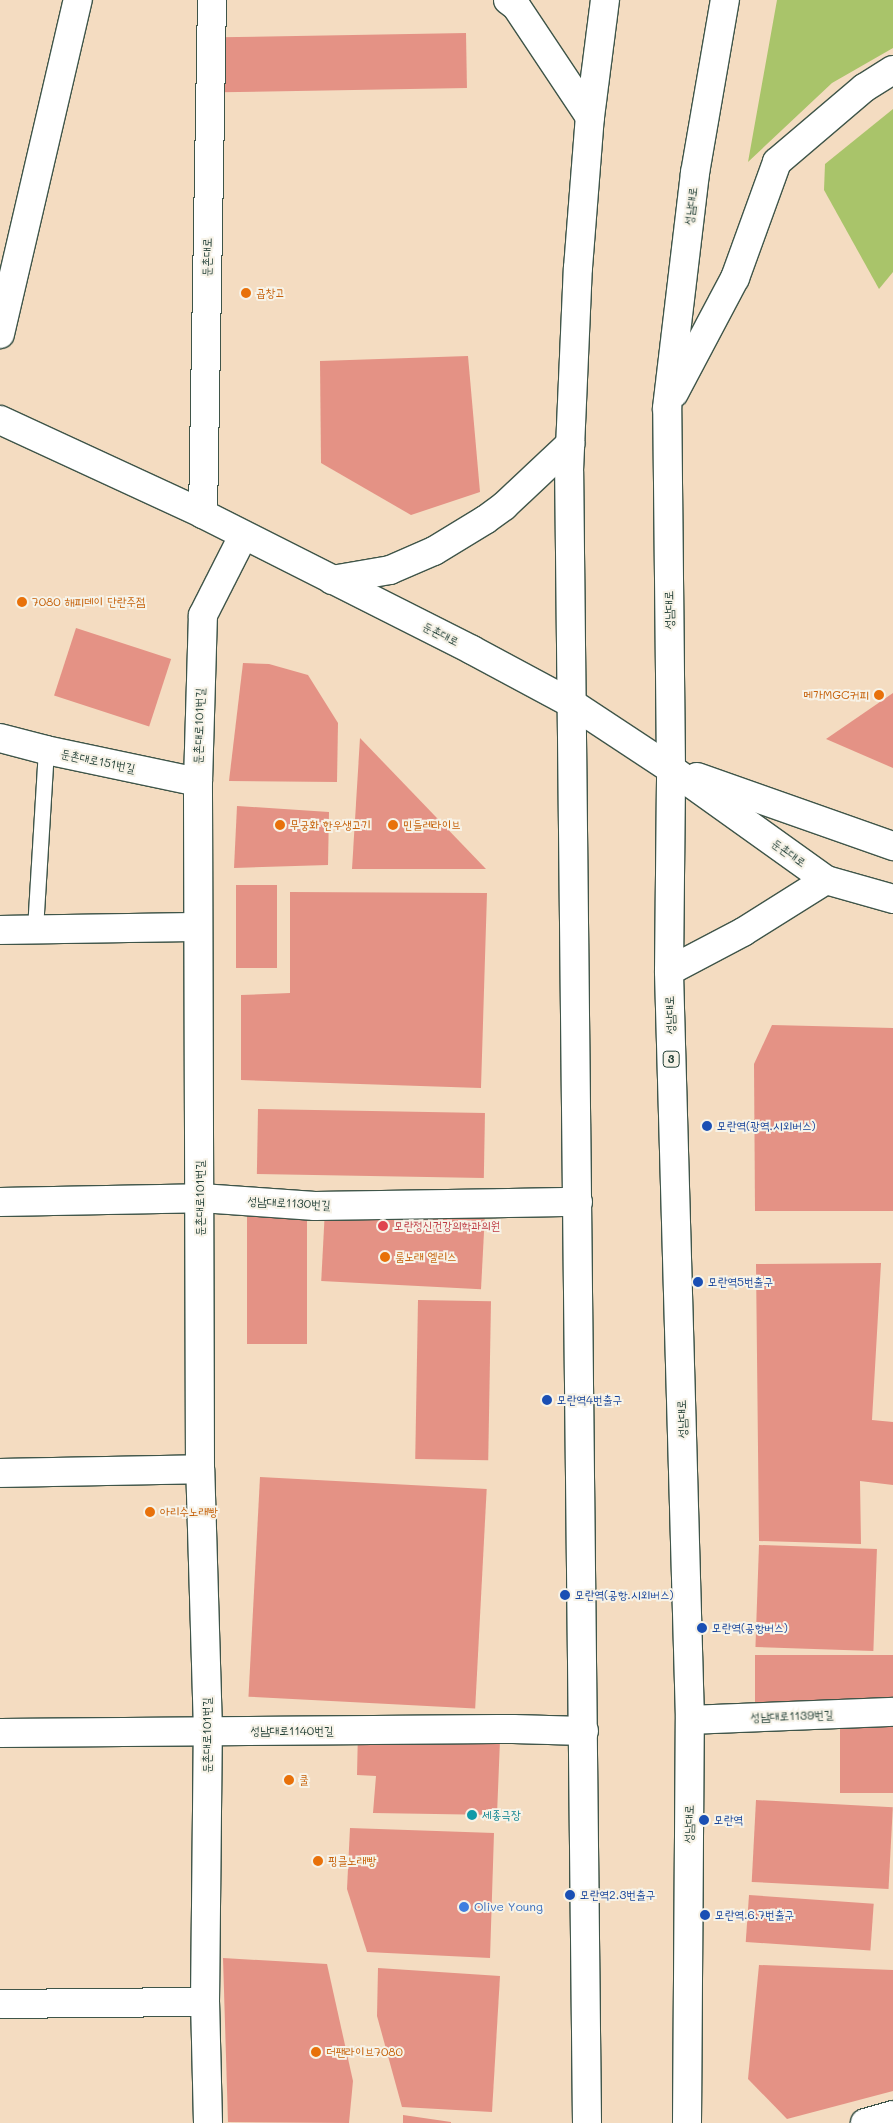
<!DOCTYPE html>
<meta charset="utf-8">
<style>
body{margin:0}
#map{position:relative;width:893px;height:2123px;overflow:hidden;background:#f4dcc1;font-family:Mali,"Poor Story",sans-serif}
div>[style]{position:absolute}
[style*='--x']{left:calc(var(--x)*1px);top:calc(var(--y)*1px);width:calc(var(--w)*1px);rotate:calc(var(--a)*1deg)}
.green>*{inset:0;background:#a9c46a}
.building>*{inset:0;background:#e49285;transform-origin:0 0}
.roads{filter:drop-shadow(1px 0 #3f5549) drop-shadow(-1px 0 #3f5549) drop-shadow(0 1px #3f5549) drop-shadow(0 -1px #3f5549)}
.lane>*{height:15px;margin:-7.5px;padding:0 7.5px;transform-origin:7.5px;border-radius:7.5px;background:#fff}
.street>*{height:28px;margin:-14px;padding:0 14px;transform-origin:14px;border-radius:14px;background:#fff}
.secondary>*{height:28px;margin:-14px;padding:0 14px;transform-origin:14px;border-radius:14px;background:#fff}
.primary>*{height:28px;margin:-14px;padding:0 14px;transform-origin:14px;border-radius:14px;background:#fff}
.dots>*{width:14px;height:14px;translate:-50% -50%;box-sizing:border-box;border:2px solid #f7f3e8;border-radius:50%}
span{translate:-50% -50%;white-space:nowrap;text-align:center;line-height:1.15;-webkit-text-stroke:4px #f7f3e8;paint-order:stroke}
.shield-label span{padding:1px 4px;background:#f7f3e8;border:1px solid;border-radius:4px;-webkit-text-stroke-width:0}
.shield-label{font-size:11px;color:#1f3d34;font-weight:700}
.street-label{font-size:12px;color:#1f3d34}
.food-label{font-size:12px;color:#c56008}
.left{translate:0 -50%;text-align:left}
.right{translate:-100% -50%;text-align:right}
.transit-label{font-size:12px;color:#164399}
.health-label{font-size:12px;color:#be3a42}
.culture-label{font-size:12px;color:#0d838f}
.shop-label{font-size:12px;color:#366cbe}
</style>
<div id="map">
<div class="green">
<i style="clip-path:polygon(777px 0,893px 0,893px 48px,832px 83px,748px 162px)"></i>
<i style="clip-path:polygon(893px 109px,893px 272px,879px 289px,824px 190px,825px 164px)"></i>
</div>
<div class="building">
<i style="left:466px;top:33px;width:55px;height:246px;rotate:89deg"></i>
<i style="clip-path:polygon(468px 356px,480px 492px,411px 515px,321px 463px,320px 361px)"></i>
<i style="left:76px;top:628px;width:100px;height:71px;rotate:18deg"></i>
<i style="clip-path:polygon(243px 663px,269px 664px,308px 675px,338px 723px,337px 782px,229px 781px)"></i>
<i style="clip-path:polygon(893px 693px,893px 768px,826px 739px)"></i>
<i style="clip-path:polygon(360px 738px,486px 869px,352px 869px)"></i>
<i style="clip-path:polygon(237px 806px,329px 812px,328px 865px,234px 868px)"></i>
<i style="left:277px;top:885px;width:83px;height:41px;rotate:90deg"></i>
<i style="clip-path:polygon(290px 892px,487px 893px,481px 1088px,241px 1080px,241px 995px,290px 993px)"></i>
<i style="clip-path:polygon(772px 1025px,893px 1028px,893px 1211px,755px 1211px,754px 1064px)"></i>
<i style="left:258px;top:1109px;width:227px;height:65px;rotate:1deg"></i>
<i style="left:325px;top:1209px;width:160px;height:72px;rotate:3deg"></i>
<i style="left:247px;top:1210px;width:60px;height:134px"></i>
<i style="clip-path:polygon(881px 1263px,872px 1420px,893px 1422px,893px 1485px,860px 1481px,861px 1544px,759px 1541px,756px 1264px)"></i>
<i style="left:418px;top:1300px;width:73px;height:159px;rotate:1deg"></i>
<i style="left:260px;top:1477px;width:227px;height:220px;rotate:3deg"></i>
<i style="left:759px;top:1545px;width:118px;height:102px;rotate:2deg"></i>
<i style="left:755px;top:1655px;width:138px;height:50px"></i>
<i style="left:840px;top:1715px;width:53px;height:78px"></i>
<i style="clip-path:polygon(358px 1730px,500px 1740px,497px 1815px,373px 1813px,376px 1776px,357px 1775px)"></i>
<i style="left:756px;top:1800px;width:137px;height:82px;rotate:3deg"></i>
<i style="clip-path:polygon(350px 1828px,494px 1833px,490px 1958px,367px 1952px,347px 1889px)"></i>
<i style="left:749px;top:1895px;width:125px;height:47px;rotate:4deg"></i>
<i style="clip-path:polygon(223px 1958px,327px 1964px,353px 2081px,349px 2123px,228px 2122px)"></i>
<i style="clip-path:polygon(759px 1965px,893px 1970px,893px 2091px,787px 2119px,748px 2079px)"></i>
<i style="clip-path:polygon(378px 1968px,500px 1976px,492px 2112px,402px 2107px,377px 2016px)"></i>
<i style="clip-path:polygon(403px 2115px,451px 2122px,451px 2123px,403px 2123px)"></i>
</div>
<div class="roads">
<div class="lane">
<i style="--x:35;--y:929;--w:179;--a:-86.5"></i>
</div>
<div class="street">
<i style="--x:0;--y:334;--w:343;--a:-76.9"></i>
<i style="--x:203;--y:514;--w:514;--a:-89"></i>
<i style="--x:0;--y:738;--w:48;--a:14.6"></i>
<i style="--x:46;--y:750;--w:155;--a:11.9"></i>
<i style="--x:0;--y:930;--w:196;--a:-0.9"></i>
<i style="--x:0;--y:1202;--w:201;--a:-1.1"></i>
<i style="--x:201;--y:1198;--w:114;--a:4"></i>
<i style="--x:315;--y:1206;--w:263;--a:-0.9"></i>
<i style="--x:0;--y:1473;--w:200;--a:-1.1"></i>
<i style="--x:690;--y:1720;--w:203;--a:-2.3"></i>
<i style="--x:0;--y:1733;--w:513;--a:-0.45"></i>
<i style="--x:513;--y:1729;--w:71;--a:1.6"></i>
<i style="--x:0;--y:2004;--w:205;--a:-0.6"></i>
<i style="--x:208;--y:2123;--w:121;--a:-91.4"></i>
<i style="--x:205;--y:2002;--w:271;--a:-89.4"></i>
<i style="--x:208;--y:1731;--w:262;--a:-91.7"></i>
<i style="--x:200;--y:1469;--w:687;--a:-90.17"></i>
<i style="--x:198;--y:782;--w:167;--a:-88.3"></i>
<i style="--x:203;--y:615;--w:89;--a:-63.1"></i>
<i style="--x:865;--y:2123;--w:29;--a:-16"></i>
</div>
<div class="secondary">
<i style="--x:332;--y:580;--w:59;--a:-9.8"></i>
<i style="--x:390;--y:570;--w:48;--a:-23.4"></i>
<i style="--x:434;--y:551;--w:60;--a:-31.3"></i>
<i style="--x:485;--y:520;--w:24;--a:-36"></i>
<i style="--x:504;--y:506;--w:91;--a:-43.2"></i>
</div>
<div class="primary">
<i style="--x:508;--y:0;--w:10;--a:37"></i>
<i style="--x:516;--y:6;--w:133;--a:56.3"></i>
<i style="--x:674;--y:393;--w:130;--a:-62.1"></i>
<i style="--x:735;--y:278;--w:123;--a:-70.1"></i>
<i style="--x:777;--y:162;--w:114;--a:-40.4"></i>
<i style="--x:864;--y:88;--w:34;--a:-32"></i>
<i style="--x:0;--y:420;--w:224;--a:24.8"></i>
<i style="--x:203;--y:514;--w:301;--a:26.8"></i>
<i style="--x:472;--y:650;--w:112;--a:28.2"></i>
<i style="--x:571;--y:703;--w:120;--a:33.4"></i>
<i style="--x:671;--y:769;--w:191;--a:35.6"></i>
<i style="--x:826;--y:880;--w:70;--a:15.8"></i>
<i style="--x:697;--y:777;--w:208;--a:19.4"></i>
<i style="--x:669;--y:971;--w:84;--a:-27.8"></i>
<i style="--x:743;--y:932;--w:98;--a:-32.1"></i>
<i style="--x:587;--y:2123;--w:1652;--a:-90.62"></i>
<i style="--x:569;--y:471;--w:203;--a:-87.5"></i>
<i style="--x:578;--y:268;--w:151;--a:-85.5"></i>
<i style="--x:590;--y:117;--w:118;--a:-82.7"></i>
<i style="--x:687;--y:2123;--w:403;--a:-89.6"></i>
<i style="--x:690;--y:1720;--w:749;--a:-91.61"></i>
<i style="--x:669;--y:971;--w:202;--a:-89.4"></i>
<i style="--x:671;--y:769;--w:361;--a:-90.6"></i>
<i style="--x:667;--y:408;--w:237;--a:-83.2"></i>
<i style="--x:695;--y:173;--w:176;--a:-80.2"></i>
</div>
</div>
<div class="dots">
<i style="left:246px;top:293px;background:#e8710a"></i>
<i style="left:22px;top:602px;background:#e8710a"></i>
<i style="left:879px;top:695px;background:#e8710a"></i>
<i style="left:280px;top:825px;background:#e8710a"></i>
<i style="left:393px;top:825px;background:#e8710a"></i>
<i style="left:707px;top:1126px;background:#1a4fb4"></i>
<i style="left:383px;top:1226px;background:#e0444e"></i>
<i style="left:385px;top:1257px;background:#e8710a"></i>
<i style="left:698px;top:1282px;background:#1a4fb4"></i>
<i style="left:547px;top:1400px;background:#1a4fb4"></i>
<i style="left:150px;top:1512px;background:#e8710a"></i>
<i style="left:565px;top:1595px;background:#1a4fb4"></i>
<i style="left:702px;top:1628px;background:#1a4fb4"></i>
<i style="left:289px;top:1780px;background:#e8710a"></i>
<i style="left:472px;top:1815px;background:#0f9aa8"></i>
<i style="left:704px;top:1820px;background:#1a4fb4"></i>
<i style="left:318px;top:1861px;background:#e8710a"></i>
<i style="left:570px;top:1895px;background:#1a4fb4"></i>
<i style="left:464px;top:1907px;background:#3f7fe0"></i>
<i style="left:705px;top:1915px;background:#1a4fb4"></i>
<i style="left:316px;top:2052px;background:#e8710a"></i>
</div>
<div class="shield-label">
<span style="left:671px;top:1059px">3</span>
</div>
<div class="street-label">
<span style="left:691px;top:206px;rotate:-83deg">성남대로</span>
<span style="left:207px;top:257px;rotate:-89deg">둔촌대로</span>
<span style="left:669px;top:610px;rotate:-91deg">성남대로</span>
<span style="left:441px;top:634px;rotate:27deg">둔촌대로</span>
<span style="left:199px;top:726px;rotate:-88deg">둔촌대로101번길</span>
<span style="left:98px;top:761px;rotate:12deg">둔촌대로151번길</span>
<span style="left:789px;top:853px;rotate:36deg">둔촌대로</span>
<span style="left:670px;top:1015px;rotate:-92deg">성남대로</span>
<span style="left:200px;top:1198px;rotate:-90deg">둔촌대로101번길</span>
<span style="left:289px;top:1203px;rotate:3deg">성남대로1130번길</span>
<span style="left:682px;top:1419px;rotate:-92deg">성남대로</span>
<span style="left:792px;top:1716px;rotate:-2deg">성남대로1139번길</span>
<span style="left:292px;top:1731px">성남대로1140번길</span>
<span style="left:207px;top:1735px;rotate:-90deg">둔촌대로101번길</span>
<span style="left:689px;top:1824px;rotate:-89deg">성남대로</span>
</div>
<div class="food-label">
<span class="left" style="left:256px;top:293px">곱창고</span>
<span class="left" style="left:32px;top:602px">7080 해피데이 단란주점</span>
<span class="right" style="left:869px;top:695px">메가MGC커피</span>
<span class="left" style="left:290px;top:825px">무궁화 한우생고기</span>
<span class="left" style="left:403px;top:825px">민들레라이브</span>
<span class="left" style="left:395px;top:1257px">룸노래 엘리스</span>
<span class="left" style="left:160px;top:1512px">아리수노래빵</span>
<span class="left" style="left:299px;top:1780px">쿨</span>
<span class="left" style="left:328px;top:1861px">핑클노래빵</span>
<span class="left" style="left:326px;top:2052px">더팬라이브7080</span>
</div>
<div class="transit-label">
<span class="left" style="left:717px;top:1126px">모란역(광역.시외버스)</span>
<span class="left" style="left:708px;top:1282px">모란역5번출구</span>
<span class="left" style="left:557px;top:1400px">모란역4번출구</span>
<span class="left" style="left:575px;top:1595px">모란역(공항.시외버스)</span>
<span class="left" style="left:712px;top:1628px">모란역(공항버스)</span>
<span class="left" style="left:714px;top:1820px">모란역</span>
<span class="left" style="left:580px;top:1895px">모란역2.3번출구</span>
<span class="left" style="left:715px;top:1915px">모란역.6.7번출구</span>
</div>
<div class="health-label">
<span class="left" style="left:394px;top:1226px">모란정신건강의학과의원</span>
</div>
<div class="culture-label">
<span class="left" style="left:482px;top:1815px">세종극장</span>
</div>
<div class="shop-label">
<span class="left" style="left:474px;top:1907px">Olive Young</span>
</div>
</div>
